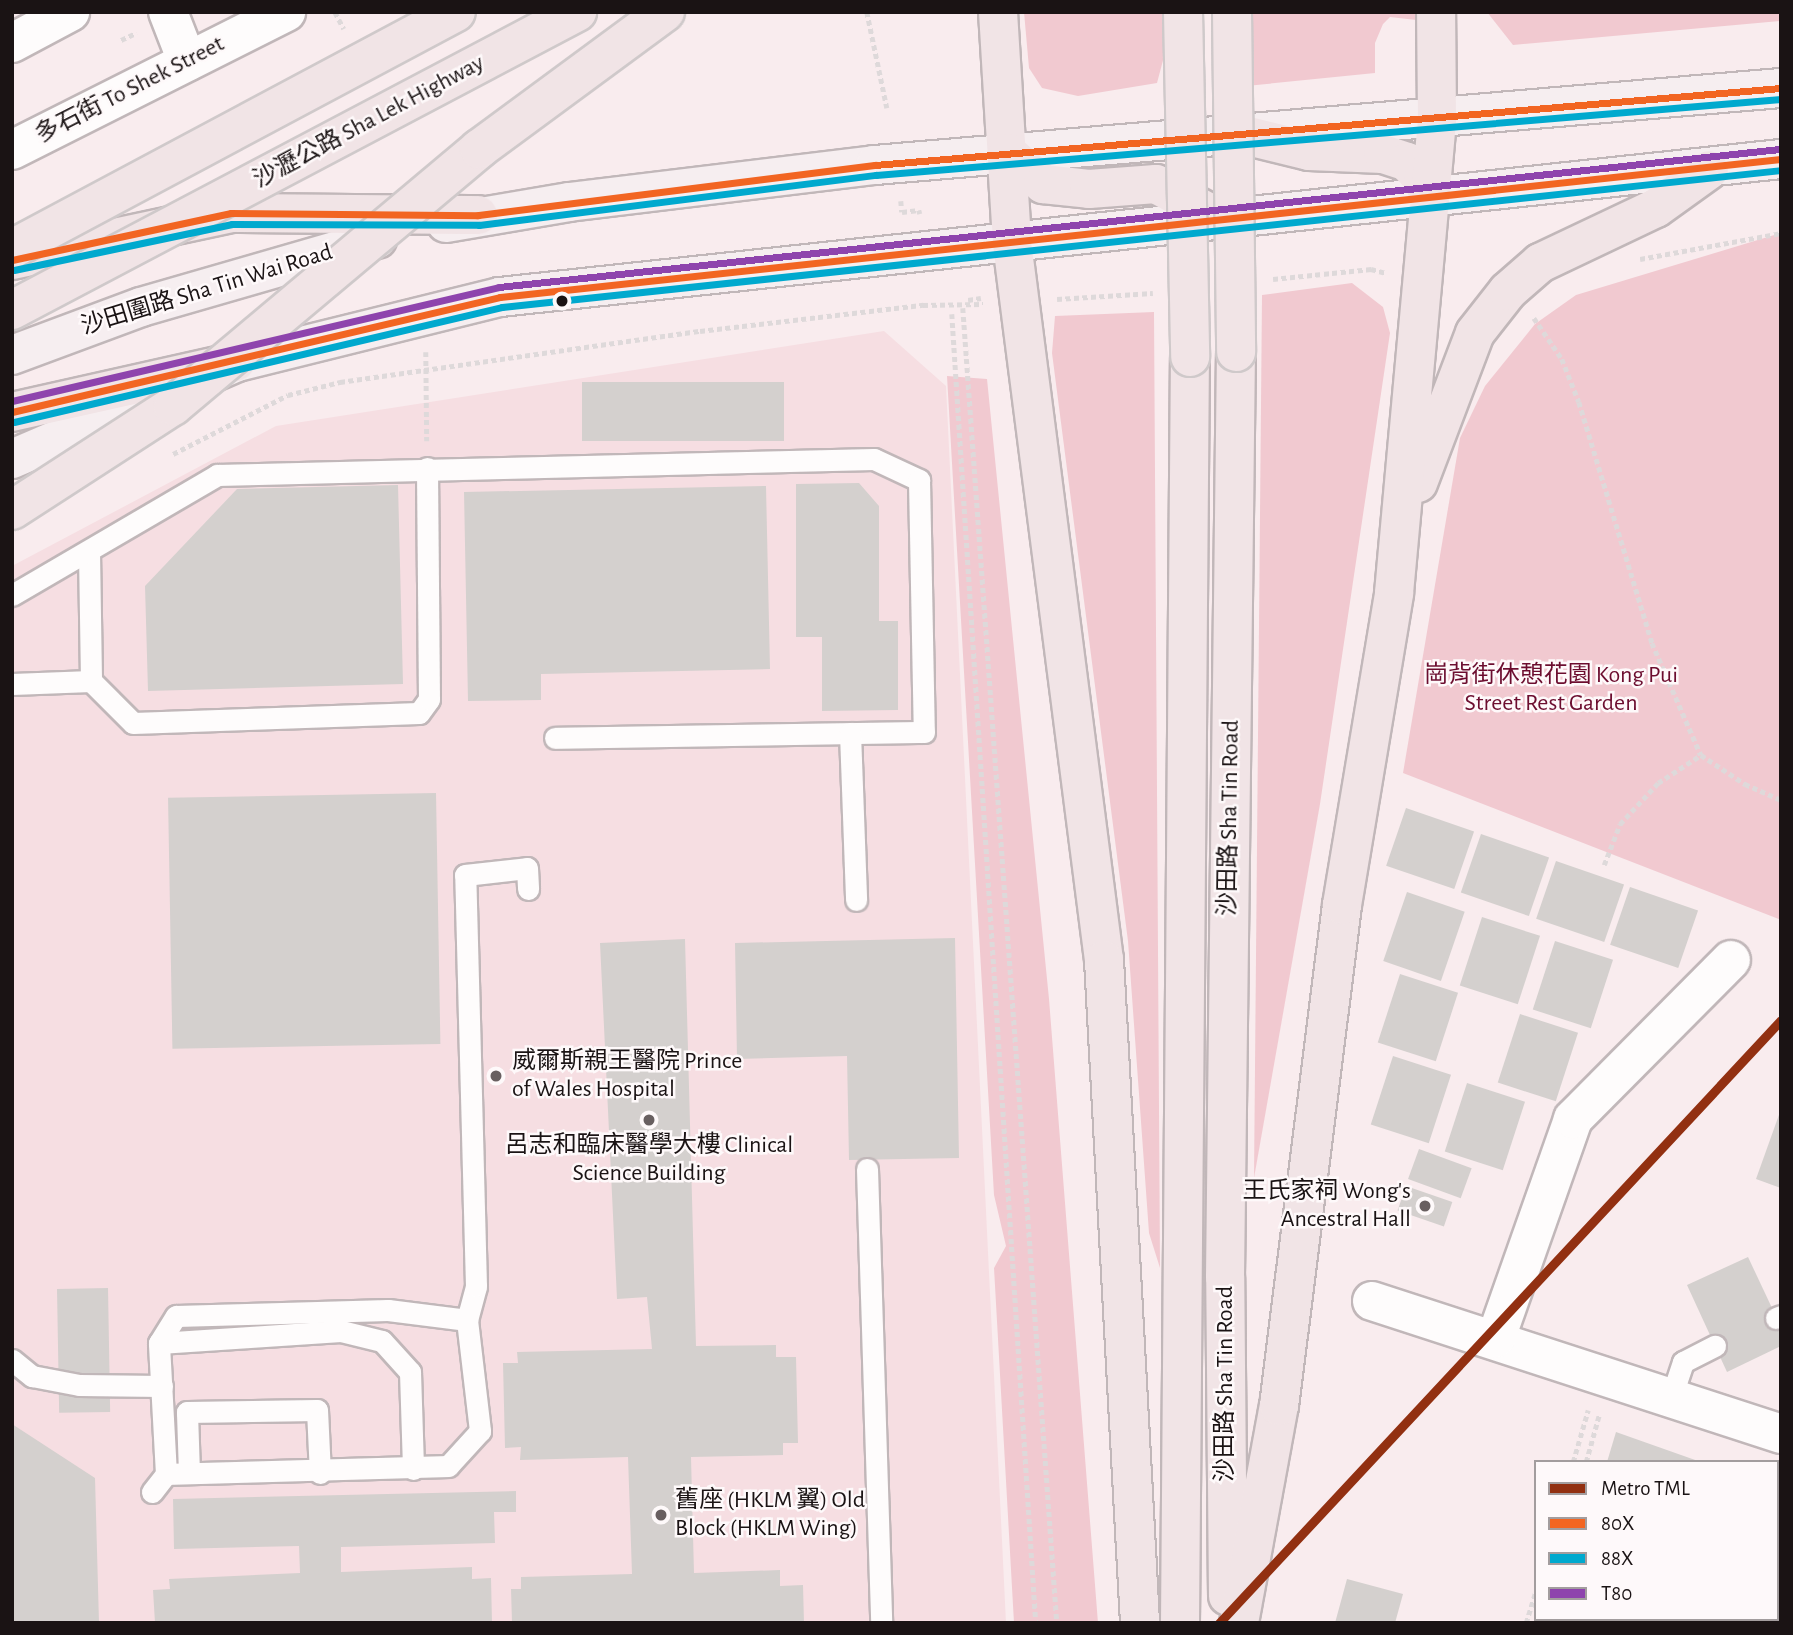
<!DOCTYPE html>
<meta charset="utf-8">
<style>
body{margin:0}
#map{position:relative;width:1793px;height:1635px;overflow:hidden;background:#f9ecee;font-family:"Alegreya Sans","Noto Sans TC",sans-serif}
div>[style]{position:absolute}
[style*='--x']{left:calc(var(--x)*1px);top:calc(var(--y)*1px);width:calc(var(--w)*1px);rotate:calc(var(--a)*1deg)}
.built>*{inset:0;background:#f6dee2}
.green>*{inset:0;background:#f1c9d0}
.building>*{inset:0;background:#d4d0ce;transform-origin:0 0}
.path>*{height:4.5px;margin-top:-2.25px;transform-origin:0;background:repeating-linear-gradient(90deg,#ded9da 0 5px,transparent 0 8.5px)}
.roads{filter:drop-shadow(2px 0 #c1b7b9) drop-shadow(-2px 0 #c1b7b9) drop-shadow(0 2px #c1b7b9) drop-shadow(0 -2px #c1b7b9)}
.service>*{height:21px;margin:-10.5px;padding:0 10.5px;transform-origin:10.5px;border-radius:10.5px;background:#fefcfc}
.minor>*{height:38px;margin:-19px;padding:0 19px;transform-origin:19px;border-radius:19px;background:#fefcfc}
.tertiary>*{height:38px;margin:-19px;padding:0 19px;transform-origin:19px;border-radius:19px;background:#fefcfc}
.primary>*{height:38px;margin:-19px;padding:0 19px;transform-origin:19px;border-radius:19px;background:#f6eef0}
.motorway>*{height:38px;margin:-19px;padding:0 19px;transform-origin:19px;border-radius:19px;background:#f1e4e6}
.bridges{filter:drop-shadow(2px 0 #cfc9ca) drop-shadow(-2px 0 #cfc9ca) drop-shadow(0 2px #cfc9ca) drop-shadow(0 -2px #cfc9ca)}
.motorway-bridge>*{height:38px;margin:-19px;padding:0 19px;transform-origin:19px;border-radius:19px;background:#f1e4e6}
.bus-1>*{height:7px;margin:-3.5px;padding:0 3.5px;transform-origin:3.5px;border-radius:3.5px;background:#f26522}
.bus-2>*{height:7px;margin:-3.5px;padding:0 3.5px;transform-origin:3.5px;border-radius:3.5px;background:#00a9ce}
.bus-3>*{height:7px;margin:-3.5px;padding:0 3.5px;transform-origin:3.5px;border-radius:3.5px;background:#8e44ad}
.metro-1>*{height:9px;margin:-4.5px;padding:0 4.5px;transform-origin:4.5px;border-radius:4.5px;background:#923011}
.dots>*{width:19px;height:19px;translate:-50% -50%;box-sizing:border-box;border:4px solid #fef9fa;border-radius:50%}
span{translate:-50% -50%;white-space:nowrap;text-align:center;line-height:1.15;-webkit-text-stroke:5px #fef9fa;paint-order:stroke}
.street-label{font-size:24px;color:#1a1314}
.park-label{font-size:24px;color:#6c0d2f}
.poi-label{font-size:24px;color:#1a1314}
.left{translate:0 -50%;text-align:left}
.right{translate:-100% -50%;text-align:right}
.frame{position:absolute;inset:0;border:14px solid #1a1314;pointer-events:none}
.legend{position:absolute;left:1534px;top:1460px;width:245px;height:161px;box-sizing:border-box;background:#fef9fa;border:2px solid #a39d9e;margin:0;padding:9px 12px;list-style:none;font-size:21px;color:#1a1314}
.legend li{display:flex;align-items:center;gap:14px;height:35px}
.legend b{width:35px;border:2px solid #a39d9e}
</style>
<div id="map">
<div class="built">
<i style="clip-path:polygon(884px 331px,946px 386px,1006px 1623px,12px 1623px,12px 566px,276px 426px)"></i>
</div>
<div class="green">
<i style="clip-path:polygon(1024px 12px,1165px 12px,1166px 49px,1157px 83px,1078px 96px,1042px 88px,1029px 68px)"></i>
<i style="clip-path:polygon(1247px 12px,1424px 12px,1425px 21px,1390px 17px,1383px 24px,1375px 43px,1375px 73px,1246px 86px)"></i>
<i style="clip-path:polygon(1487px 12px,1781px 12px,1781px 21px,1513px 45px)"></i>
<i style="clip-path:polygon(1781px 233px,1781px 920px,1403px 773px,1460px 438px,1485px 386px,1535px 324px,1576px 295px)"></i>
<i style="clip-path:polygon(1352px 283px,1383px 307px,1390px 333px,1320px 804px,1254px 1178px,1262px 295px)"></i>
<i style="clip-path:polygon(1154px 312px,1160px 1268px,1149px 1233px,1128px 941px,1052px 353px,1055px 316px)"></i>
<i style="clip-path:polygon(947px 376px,987px 379px,1049px 999px,1098px 1623px,1014px 1623px,994px 1268px,1006px 1246px,994px 1195px)"></i>
</div>
<div class="building">
<i style="left:784px;top:382px;width:59px;height:202px;rotate:90deg"></i>
<i style="clip-path:polygon(859px 483px,879px 506px,879px 621px,898px 621px,898px 710px,822px 711px,822px 637px,796px 637px,796px 484px)"></i>
<i style="clip-path:polygon(398px 485px,403px 684px,148px 691px,145px 586px,237px 489px)"></i>
<i style="clip-path:polygon(766px 486px,770px 669px,541px 674px,541px 700px,468px 701px,464px 492px)"></i>
<i style="left:436px;top:793px;width:251px;height:268px;rotate:89deg"></i>
<i style="left:1406px;top:808px;width:72px;height:61px;rotate:19deg"></i>
<i style="left:1481px;top:834px;width:72px;height:62px;rotate:19deg"></i>
<i style="left:1556px;top:861px;width:72px;height:61px;rotate:19deg"></i>
<i style="left:1630px;top:887px;width:72px;height:61px;rotate:19deg"></i>
<i style="left:1407px;top:892px;width:61px;height:73px;rotate:19deg"></i>
<i style="left:1482px;top:917px;width:61px;height:72px;rotate:18deg"></i>
<i style="clip-path:polygon(955px 938px,959px 1158px,849px 1160px,847px 1056px,737px 1059px,735px 943px)"></i>
<i style="clip-path:polygon(685px 939px,696px 1346px,776px 1345px,776px 1357px,796px 1357px,798px 1443px,783px 1443px,783px 1455px,691px 1457px,694px 1573px,780px 1570px,780px 1586px,803px 1585px,804px 1623px,512px 1623px,511px 1589px,521px 1589px,521px 1577px,632px 1574px,628px 1457px,520px 1460px,521px 1447px,505px 1448px,503px 1363px,518px 1363px,517px 1352px,652px 1349px,647px 1297px,617px 1299px,600px 943px)"></i>
<i style="left:1555px;top:941px;width:61px;height:72px;rotate:18deg"></i>
<i style="left:1400px;top:974px;width:61px;height:72px;rotate:18deg"></i>
<i style="left:1520px;top:1014px;width:61px;height:72px;rotate:18deg"></i>
<i style="left:1393px;top:1056px;width:61px;height:72px;rotate:18deg"></i>
<i style="left:1467px;top:1083px;width:61px;height:72px;rotate:18deg"></i>
<i style="clip-path:polygon(1780px 1112px,1781px 1112px,1781px 1188px,1756px 1179px)"></i>
<i style="left:1419px;top:1149px;width:56px;height:32px;rotate:20deg"></i>
<i style="left:1406px;top:1186px;width:49px;height:26px;rotate:19deg"></i>
<i style="clip-path:polygon(1748px 1257px,1781px 1327px,1781px 1346px,1727px 1372px,1687px 1285px)"></i>
<i style="left:108px;top:1288px;width:124px;height:51px;rotate:89deg"></i>
<i style="clip-path:polygon(12px 1424px,95px 1478px,99px 1623px,12px 1623px)"></i>
<i style="clip-path:polygon(1616px 1432px,1698px 1461px,1698px 1462px,1607px 1462px)"></i>
<i style="clip-path:polygon(1777px 1490px,1781px 1491px,1778px 1580px,1777px 1580px)"></i>
<i style="clip-path:polygon(516px 1491px,516px 1512px,494px 1512px,495px 1543px,341px 1547px,341px 1572px,472px 1567px,472px 1579px,491px 1578px,492px 1623px,155px 1623px,153px 1590px,170px 1589px,169px 1579px,300px 1573px,299px 1546px,174px 1549px,173px 1499px)"></i>
<i style="clip-path:polygon(1347px 1579px,1403px 1594px,1395px 1623px,1335px 1623px)"></i>
<i style="clip-path:polygon(1558px 1619px,1763px 1619px,1557px 1623px)"></i>
</div>
<div class="path">
<i style="--x:335;--y:12;--w:19;--a:62"></i>
<i style="--x:867;--y:12;--w:98;--a:78.2"></i>
<i style="--x:121;--y:40;--w:17;--a:-25"></i>
<i style="--x:901;--y:201;--w:11;--a:85"></i>
<i style="--x:902;--y:212;--w:17;--a:-7"></i>
<i style="--x:919;--y:210;--w:4;--a:76"></i>
<i style="--x:1640;--y:259;--w:143;--a:-10.4"></i>
<i style="--x:1273;--y:279;--w:99;--a:-5.8"></i>
<i style="--x:1371;--y:269;--w:16;--a:15"></i>
<i style="--x:1057;--y:299;--w:96;--a:-3.6"></i>
<i style="--x:968;--y:300;--w:13;--a:-9"></i>
<i style="--x:963;--y:308;--w:1318;--a:85.91"></i>
<i style="--x:952;--y:314;--w:1312;--a:86.33"></i>
<i style="--x:1534;--y:318;--w:50;--a:55.7"></i>
<i style="--x:1562;--y:359;--w:46;--a:68.4"></i>
<i style="--x:1579;--y:402;--w:252;--a:73.1"></i>
<i style="--x:1652;--y:643;--w:122;--a:66.4"></i>
<i style="--x:1701;--y:755;--w:53;--a:33.4"></i>
<i style="--x:1745;--y:784;--w:39;--a:24"></i>
<i style="--x:426;--y:352;--w:89;--a:89.4"></i>
<i style="--x:173;--y:454;--w:129;--a:-27.2"></i>
<i style="--x:288;--y:395;--w:54;--a:-14"></i>
<i style="--x:340;--y:382;--w:364;--a:-8.1"></i>
<i style="--x:700;--y:331;--w:225;--a:-6.7"></i>
<i style="--x:923;--y:305;--w:60;--a:-1"></i>
<i style="--x:1604;--y:865;--w:44;--a:-68.7"></i>
<i style="--x:1620;--y:824;--w:56;--a:-47.2"></i>
<i style="--x:1658;--y:783;--w:51;--a:-33.1"></i>
<i style="--x:1573;--y:1462;--w:54;--a:-73.9"></i>
<i style="--x:1586;--y:1462;--w:49;--a:-74.5"></i>
<i style="--x:1526;--y:1623;--w:34;--a:-73"></i>
<i style="--x:1539;--y:1623;--w:4;--a:-76"></i>
</div>
<div class="roads">
<div class="service">
<i style="--x:89;--y:552;--w:129;--a:89.1"></i>
<i style="--x:12;--y:595;--w:238;--a:-30.3"></i>
<i style="--x:217;--y:475;--w:657;--a:-1.4"></i>
<i style="--x:874;--y:459;--w:50;--a:25"></i>
<i style="--x:919;--y:480;--w:252;--a:88.9"></i>
<i style="--x:924;--y:732;--w:369;--a:179.1"></i>
<i style="--x:12;--y:684;--w:79;--a:-2.2"></i>
<i style="--x:91;--y:681;--w:59;--a:45"></i>
<i style="--x:133;--y:723;--w:286;--a:-2"></i>
<i style="--x:419;--y:713;--w:17;--a:-54"></i>
<i style="--x:429;--y:699;--w:231;--a:-90.5"></i>
<i style="--x:850;--y:733;--w:167;--a:87.9"></i>
<i style="--x:867;--y:1169;--w:454;--a:88.2"></i>
<i style="--x:388;--y:1310;--w:80;--a:7.2"></i>
<i style="--x:467;--y:1320;--w:112;--a:83.3"></i>
<i style="--x:480;--y:1431;--w:47;--a:132.4"></i>
<i style="--x:448;--y:1466;--w:282;--a:178.4"></i>
<i style="--x:166;--y:1474;--w:131;--a:-93.1"></i>
<i style="--x:159;--y:1343;--w:32;--a:-58"></i>
<i style="--x:176;--y:1316;--w:212;--a:-1.6"></i>
<i style="--x:1776;--y:1318;--w:5;--a:-22"></i>
<i style="--x:467;--y:1320;--w:35;--a:-75"></i>
<i style="--x:476;--y:1286;--w:411;--a:-91.5"></i>
<i style="--x:465;--y:875;--w:62;--a:-6.4"></i>
<i style="--x:527;--y:868;--w:21;--a:87"></i>
<i style="--x:159;--y:1343;--w:182;--a:-3.8"></i>
<i style="--x:341;--y:1331;--w:42;--a:13.7"></i>
<i style="--x:382;--y:1341;--w:42;--a:47.9"></i>
<i style="--x:410;--y:1372;--w:97;--a:88.2"></i>
<i style="--x:12;--y:1360;--w:26;--a:39"></i>
<i style="--x:32;--y:1376;--w:48;--a:10.8"></i>
<i style="--x:79;--y:1385;--w:83;--a:0.7"></i>
<i style="--x:1670;--y:1401;--w:41;--a:-71.6"></i>
<i style="--x:1683;--y:1362;--w:36;--a:-27"></i>
<i style="--x:189;--y:1473;--w:61;--a:-91.9"></i>
<i style="--x:187;--y:1412;--w:130;--a:-0.9"></i>
<i style="--x:317;--y:1410;--w:63;--a:87.3"></i>
<i style="--x:152;--y:1492;--w:23;--a:-52"></i>
</div>
<div class="minor">
<i style="--x:168;--y:12;--w:53;--a:68.8"></i>
<i style="--x:12;--y:43;--w:66;--a:-28.1"></i>
<i style="--x:1372;--y:1301;--w:430;--a:18"></i>
<i style="--x:1496;--y:1338;--w:232;--a:-70.6"></i>
<i style="--x:1573;--y:1119;--w:224;--a:-45.2"></i>
</div>
<div class="tertiary">
<i style="--x:12;--y:150;--w:307;--a:-26.7"></i>
</div>
<div class="primary">
<i style="--x:446;--y:223;--w:125;--a:-9.7"></i>
<i style="--x:569;--y:202;--w:308;--a:-6.9"></i>
<i style="--x:875;--y:165;--w:909;--a:-4.86"></i>
<i style="--x:12;--y:355;--w:138;--a:-20.4"></i>
<i style="--x:141;--y:307;--w:246;--a:-16.1"></i>
<i style="--x:12;--y:459;--w:245;--a:-23.3"></i>
<i style="--x:237;--y:362;--w:271;--a:-13.9"></i>
<i style="--x:500;--y:297;--w:1288;--a:-6.15"></i>
</div>
<div class="motorway">
<i style="--x:998;--y:12;--w:231;--a:86.5"></i>
<i style="--x:1012;--y:243;--w:723;--a:82.69"></i>
<i style="--x:1104;--y:960;--w:664;--a:86.89"></i>
<i style="--x:1248;--y:136;--w:63;--a:13.8"></i>
<i style="--x:1309;--y:151;--w:74;--a:2.3"></i>
<i style="--x:1383;--y:154;--w:25;--a:18"></i>
<i style="--x:1407;--y:162;--w:23;--a:47"></i>
<i style="--x:1423;--y:179;--w:22;--a:72"></i>
<i style="--x:1008;--y:153;--w:47;--a:41.5"></i>
<i style="--x:1043;--y:184;--w:46;--a:6.2"></i>
<i style="--x:1089;--y:189;--w:67;--a:-4.3"></i>
<i style="--x:1156;--y:184;--w:67;--a:28.5"></i>
<i style="--x:12;--y:260;--w:224;--a:-12.1"></i>
<i style="--x:231;--y:213;--w:247;--a:0.5"></i>
<i style="--x:12;--y:412;--w:229;--a:-12.6"></i>
<i style="--x:1418;--y:483;--w:160;--a:-69.2"></i>
<i style="--x:1475;--y:333;--w:53;--a:-51.8"></i>
<i style="--x:1508;--y:291;--w:43;--a:-41.2"></i>
<i style="--x:1540;--y:263;--w:128;--a:-25.4"></i>
<i style="--x:1656;--y:208;--w:65;--a:-35.6"></i>
<i style="--x:1228;--y:1596;--w:319;--a:-90.5"></i>
<i style="--x:1225;--y:1277;--w:925;--a:-89.32"></i>
<i style="--x:1180;--y:1623;--w:1266;--a:-89.55"></i>
<i style="--x:1239;--y:1623;--w:221;--a:-79.6"></i>
<i style="--x:1279;--y:1406;--w:505;--a:-82.83"></i>
<i style="--x:1342;--y:905;--w:316;--a:-80.5"></i>
<i style="--x:1394;--y:593;--w:477;--a:-84.8"></i>
<i style="--x:1437;--y:118;--w:106;--a:-90.5"></i>
</div>
</div>
<div class="bridges">
<div class="motorway-bridge">
<i style="--x:1183;--y:12;--w:345;--a:88.8"></i>
<i style="--x:1232;--y:12;--w:340;--a:89.3"></i>
<i style="--x:12;--y:249;--w:503;--a:-28.09"></i>
<i style="--x:12;--y:310;--w:639;--a:-27.81"></i>
<i style="--x:12;--y:510;--w:192;--a:-32.9"></i>
<i style="--x:173;--y:406;--w:400;--a:-40"></i>
<i style="--x:479;--y:149;--w:231;--a:-36.4"></i>
</div>
</div>
<div class="bus-1">
<i style="--x:12;--y:260;--w:224;--a:-12.1"></i>
<i style="--x:231;--y:213;--w:247;--a:0.5"></i>
<i style="--x:478;--y:215;--w:400;--a:-7.2"></i>
<i style="--x:875;--y:165;--w:909;--a:-4.86"></i>
<i style="--x:12;--y:412;--w:501;--a:-13.26"></i>
<i style="--x:500;--y:297;--w:1288;--a:-6.15"></i>
</div>
<div class="bus-2">
<i style="--x:14;--y:270;--w:223;--a:-11.9"></i>
<i style="--x:232;--y:224;--w:247;--a:0.2"></i>
<i style="--x:479;--y:225;--w:400;--a:-7.2"></i>
<i style="--x:876;--y:175;--w:908;--a:-4.8"></i>
<i style="--x:14;--y:422;--w:501;--a:-13.26"></i>
<i style="--x:502;--y:307;--w:1286;--a:-6.11"></i>
</div>
<div class="bus-3">
<i style="--x:12;--y:401;--w:500;--a:-13.17"></i>
<i style="--x:499;--y:287;--w:1288;--a:-6.15"></i>
</div>
<div class="metro-1">
<i style="--x:1219;--y:1623;--w:824;--a:-47.02"></i>
</div>
<div class="dots">
<i style="left:562px;top:301px;background:#1a1314"></i>
<i style="left:496px;top:1076px;background:#685f60"></i>
<i style="left:649px;top:1120px;background:#685f60"></i>
<i style="left:1425px;top:1206px;background:#685f60"></i>
<i style="left:661px;top:1515px;background:#685f60"></i>
</div>
<div class="street-label">
<span style="left:130px;top:90px;rotate:-27deg">多石街 To Shek Street</span>
<span style="left:369px;top:122px;rotate:-28deg">沙瀝公路 Sha Lek Highway</span>
<span style="left:207px;top:290px;rotate:-17deg">沙田圍路 Sha Tin Wai Road</span>
<span style="left:1230px;top:818px;rotate:-89deg">沙田路 Sha Tin Road</span>
<span style="left:1226px;top:1384px;rotate:-90deg">沙田路 Sha Tin Road</span>
</div>
<div class="park-label">
<span style="left:1551px;top:690px">崗背街休憩花園 Kong Pui<br>Street Rest Garden</span>
</div>
<div class="poi-label">
<span class="left" style="left:512px;top:1076px">威爾斯親王醫院 Prince<br>of Wales Hospital</span>
<span style="left:649px;top:1160px">呂志和臨床醫學大樓 Clinical<br>Science Building</span>
<span class="right" style="left:1411px;top:1206px">王氏家祠 Wong's<br>Ancestral Hall</span>
<span class="left" style="left:675px;top:1515px">舊座 (HKLM 翼) Old<br>Block (HKLM Wing)</span>
</div>
<div class="frame"></div>
<ul class="legend">
<li><b style="height:9px;background:#923011"></b>Metro TML</li>
<li><b style="height:9px;background:#f26522"></b>80X</li>
<li><b style="height:9px;background:#00a9ce"></b>88X</li>
<li><b style="height:9px;background:#8e44ad"></b>T80</li>
</ul>
</div>
